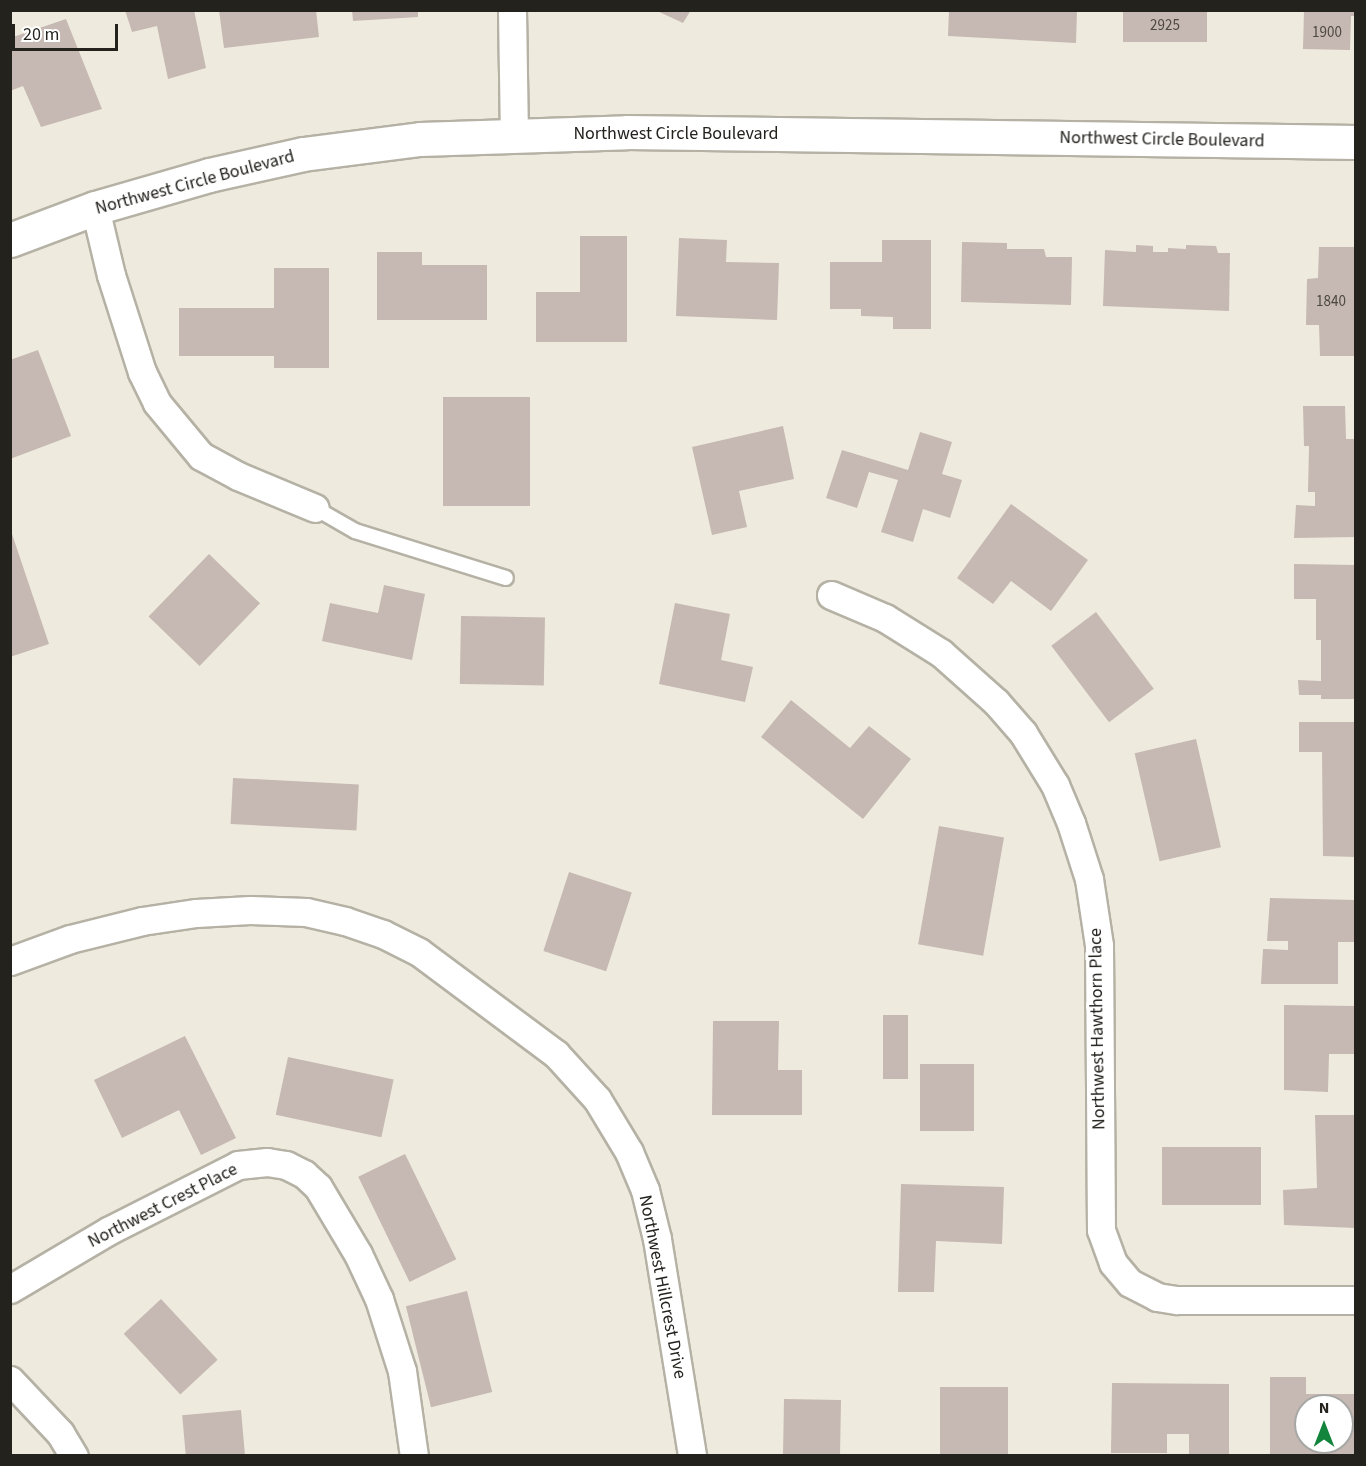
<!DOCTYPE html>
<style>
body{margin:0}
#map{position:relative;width:1366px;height:1466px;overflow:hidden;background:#eeebde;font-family:"Source Sans 3",sans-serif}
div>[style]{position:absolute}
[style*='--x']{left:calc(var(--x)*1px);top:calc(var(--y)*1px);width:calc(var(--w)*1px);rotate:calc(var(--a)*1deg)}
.building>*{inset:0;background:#c6b8b2;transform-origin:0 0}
.roads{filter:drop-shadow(2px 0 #b5b2a5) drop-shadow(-2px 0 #b5b2a5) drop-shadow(0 2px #b5b2a5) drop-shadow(0 -2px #b5b2a5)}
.service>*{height:14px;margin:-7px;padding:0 7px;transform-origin:7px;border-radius:7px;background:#fff}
.minor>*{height:27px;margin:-13.5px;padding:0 13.5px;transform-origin:13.5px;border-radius:13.5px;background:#fff}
.secondary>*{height:33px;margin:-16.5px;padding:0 16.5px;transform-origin:16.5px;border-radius:16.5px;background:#fff}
span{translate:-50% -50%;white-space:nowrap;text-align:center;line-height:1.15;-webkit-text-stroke:6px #fff;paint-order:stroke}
.number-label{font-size:15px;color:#4c4842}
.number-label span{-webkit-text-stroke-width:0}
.street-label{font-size:18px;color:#23221d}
.frame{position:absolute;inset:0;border:12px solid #23221d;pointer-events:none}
.north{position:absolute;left:1294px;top:1394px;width:60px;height:60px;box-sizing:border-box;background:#fff;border:2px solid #a7a7a5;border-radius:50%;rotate:0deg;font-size:16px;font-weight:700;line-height:24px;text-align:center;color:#23221d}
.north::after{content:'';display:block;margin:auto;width:21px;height:27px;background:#12843c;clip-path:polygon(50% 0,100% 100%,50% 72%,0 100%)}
.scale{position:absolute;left:12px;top:24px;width:106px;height:27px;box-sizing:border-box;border:3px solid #23221d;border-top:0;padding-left:8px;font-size:18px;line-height:21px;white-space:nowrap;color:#23221d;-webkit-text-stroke:4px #fff;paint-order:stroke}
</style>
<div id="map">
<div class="building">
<i style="clip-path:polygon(125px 10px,194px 10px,206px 68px,168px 79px,157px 26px,132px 32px)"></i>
<i style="clip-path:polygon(219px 10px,316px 10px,319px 37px,224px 48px)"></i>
<i style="clip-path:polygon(352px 10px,418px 10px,418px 17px,353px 21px)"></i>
<i style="clip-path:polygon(655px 10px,691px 10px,683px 23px)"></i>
<i style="clip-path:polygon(949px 10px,1077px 10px,1076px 43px,948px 36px)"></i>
<i style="left:1123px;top:10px;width:84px;height:32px"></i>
<i style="clip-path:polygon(1304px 10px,1356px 10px,1356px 16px,1351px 16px,1350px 50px,1303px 49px)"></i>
<i style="clip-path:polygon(66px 19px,102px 109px,41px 127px,23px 86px,10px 91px,10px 38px)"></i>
<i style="clip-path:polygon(580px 236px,627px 236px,627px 342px,536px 342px,536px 292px,580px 292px)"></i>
<i style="clip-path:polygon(679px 238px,727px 240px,726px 262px,779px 263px,777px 320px,676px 316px)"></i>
<i style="clip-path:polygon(882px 240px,931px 240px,931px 329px,893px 329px,893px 317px,861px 316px,861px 309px,830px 309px,830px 262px,882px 262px)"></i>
<i style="clip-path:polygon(962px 242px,1007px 243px,1007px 249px,1044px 249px,1046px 257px,1072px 257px,1071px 305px,961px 302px)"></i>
<i style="clip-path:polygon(1136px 245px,1153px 246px,1153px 252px,1168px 252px,1168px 248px,1186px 249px,1186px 245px,1216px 246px,1218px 253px,1230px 253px,1229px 311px,1103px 306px,1105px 250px,1136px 252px)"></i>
<i style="clip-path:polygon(1319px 247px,1356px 247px,1356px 356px,1320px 356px,1319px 325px,1306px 325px,1307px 279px,1318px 278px)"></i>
<i style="clip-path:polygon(377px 252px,422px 252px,422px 265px,487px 265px,487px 320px,377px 320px)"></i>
<i style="clip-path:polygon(274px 268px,329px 268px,329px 368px,274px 368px,274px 356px,179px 356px,179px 308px,274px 308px)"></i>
<i style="clip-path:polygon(38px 350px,71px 436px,10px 459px,10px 360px)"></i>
<i style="left:443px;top:397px;width:87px;height:109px"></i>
<i style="clip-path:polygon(1303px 406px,1345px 406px,1346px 439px,1356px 439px,1356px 537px,1294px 538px,1296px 505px,1315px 506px,1315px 492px,1308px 492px,1309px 446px,1304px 446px)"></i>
<i style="clip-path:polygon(783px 426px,794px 479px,739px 491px,747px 527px,712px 535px,692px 447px)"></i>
<i style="clip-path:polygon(920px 432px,952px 442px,942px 474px,962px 480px,950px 518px,923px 509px,913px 542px,881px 532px,898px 480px,869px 472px,857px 508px,826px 498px,842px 450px,908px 470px)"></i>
<i style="clip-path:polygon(1011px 504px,1088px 560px,1051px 611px,1011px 581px,993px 604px,957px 578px)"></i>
<i style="clip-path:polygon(10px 528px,49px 644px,10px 657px)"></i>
<i style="left:209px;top:554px;width:71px;height:87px;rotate:44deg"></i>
<i style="clip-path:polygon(1294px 564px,1356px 565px,1356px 699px,1321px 699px,1321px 695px,1299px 695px,1298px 680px,1321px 681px,1321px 640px,1316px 640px,1316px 599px,1294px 599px)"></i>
<i style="clip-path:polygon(384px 585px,425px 594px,412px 660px,322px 641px,330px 603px,378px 613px)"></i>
<i style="clip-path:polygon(675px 603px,730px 614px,721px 660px,753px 667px,745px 702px,659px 684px)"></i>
<i style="left:1096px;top:612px;width:96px;height:56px;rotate:53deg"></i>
<i style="left:461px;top:616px;width:84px;height:68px;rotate:1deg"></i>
<i style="clip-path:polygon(791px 700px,850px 748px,869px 726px,911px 759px,863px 819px,761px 737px)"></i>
<i style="clip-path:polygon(1299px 722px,1356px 722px,1356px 857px,1323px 856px,1322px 752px,1299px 752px)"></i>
<i style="left:1196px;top:739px;width:111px;height:63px;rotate:77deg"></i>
<i style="left:233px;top:778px;width:126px;height:46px;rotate:3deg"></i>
<i style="left:939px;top:826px;width:66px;height:120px;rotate:10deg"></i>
<i style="left:569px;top:872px;width:66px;height:83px;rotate:18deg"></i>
<i style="clip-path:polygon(1270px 898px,1356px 900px,1356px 942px,1338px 942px,1338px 984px,1261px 984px,1263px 949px,1288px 950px,1288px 941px,1267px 941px)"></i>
<i style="clip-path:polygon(1284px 1005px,1356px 1006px,1356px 1054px,1329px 1054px,1328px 1092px,1284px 1090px)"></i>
<i style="left:883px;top:1015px;width:25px;height:64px"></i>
<i style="clip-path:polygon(713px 1021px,779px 1021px,778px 1070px,802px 1070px,802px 1115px,712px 1115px)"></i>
<i style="clip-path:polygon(185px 1036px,236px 1138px,201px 1155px,179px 1110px,122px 1138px,94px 1080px)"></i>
<i style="left:288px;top:1057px;width:108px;height:59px;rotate:12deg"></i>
<i style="left:920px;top:1064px;width:54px;height:67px"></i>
<i style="clip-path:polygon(1315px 1115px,1356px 1115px,1356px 1228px,1284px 1225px,1283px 1190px,1317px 1188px)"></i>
<i style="left:1162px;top:1147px;width:99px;height:58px"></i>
<i style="left:405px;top:1154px;width:117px;height:52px;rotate:64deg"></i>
<i style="clip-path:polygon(901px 1184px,1004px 1187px,1002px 1244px,936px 1241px,934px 1292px,898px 1292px)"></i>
<i style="left:467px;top:1291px;width:104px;height:63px;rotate:76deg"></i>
<i style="left:161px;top:1299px;width:83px;height:51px;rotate:47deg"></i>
<i style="clip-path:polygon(evenodd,1270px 1377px,1306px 1377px,1306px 1394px,1356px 1394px,1356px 1456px,1270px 1456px,1270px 1377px,1306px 1406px,1342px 1406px,1342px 1442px,1306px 1442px,1306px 1406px)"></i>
<i style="clip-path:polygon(1112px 1383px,1229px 1384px,1229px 1456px,1189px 1456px,1189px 1434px,1167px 1434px,1167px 1453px,1111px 1453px)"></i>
<i style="left:940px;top:1387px;width:68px;height:69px"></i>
<i style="left:784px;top:1399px;width:57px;height:57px;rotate:1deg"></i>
<i style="left:241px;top:1410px;width:46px;height:59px;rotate:85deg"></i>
</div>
<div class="roads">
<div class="service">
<i style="--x:315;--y:508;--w:46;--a:29.9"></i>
<i style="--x:355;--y:531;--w:158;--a:17.3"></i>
</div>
<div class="minor">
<i style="--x:512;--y:10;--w:124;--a:89.1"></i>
<i style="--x:95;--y:208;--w:69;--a:76.6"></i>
<i style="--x:111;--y:275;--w:102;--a:72.3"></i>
<i style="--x:142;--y:372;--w:34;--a:64"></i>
<i style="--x:157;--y:403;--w:69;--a:50.3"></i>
<i style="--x:201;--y:456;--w:42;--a:28.4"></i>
<i style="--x:238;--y:476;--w:83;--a:22.6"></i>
<i style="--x:831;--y:595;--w:59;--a:23.1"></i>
<i style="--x:885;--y:618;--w:66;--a:32"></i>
<i style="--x:941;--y:653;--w:74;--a:41.7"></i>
<i style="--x:996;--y:702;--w:41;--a:48.9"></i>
<i style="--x:1023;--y:733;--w:61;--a:58.4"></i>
<i style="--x:1055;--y:785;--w:41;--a:67.2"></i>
<i style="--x:1071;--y:823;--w:59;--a:72.2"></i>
<i style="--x:1089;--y:879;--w:67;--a:81.4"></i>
<i style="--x:1099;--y:945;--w:285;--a:89.6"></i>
<i style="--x:1101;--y:1230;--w:35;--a:70"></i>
<i style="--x:1113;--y:1263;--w:26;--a:50"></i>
<i style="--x:1130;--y:1283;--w:30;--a:27"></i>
<i style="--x:1157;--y:1297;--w:20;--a:9"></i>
<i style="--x:1177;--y:1300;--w:179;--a:0"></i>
<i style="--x:10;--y:961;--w:64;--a:-20.1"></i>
<i style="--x:70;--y:939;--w:74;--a:-14"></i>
<i style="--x:142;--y:921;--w:55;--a:-8.4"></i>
<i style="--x:196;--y:913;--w:54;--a:-3.2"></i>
<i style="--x:250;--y:910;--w:56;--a:2"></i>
<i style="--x:306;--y:912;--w:40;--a:13"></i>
<i style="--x:345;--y:921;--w:40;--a:18.9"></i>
<i style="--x:383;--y:934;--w:40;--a:26.6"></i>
<i style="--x:419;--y:952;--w:171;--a:36.7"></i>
<i style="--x:556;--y:1054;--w:61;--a:47.7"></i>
<i style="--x:597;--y:1099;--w:62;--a:58.9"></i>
<i style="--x:629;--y:1152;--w:41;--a:67.2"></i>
<i style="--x:645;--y:1190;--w:50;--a:76.2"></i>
<i style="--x:657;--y:1239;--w:220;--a:80.8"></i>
<i style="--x:10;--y:1289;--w:114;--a:-30.6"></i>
<i style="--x:108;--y:1231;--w:146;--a:-26.9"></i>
<i style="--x:238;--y:1165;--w:29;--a:-6"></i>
<i style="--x:267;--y:1162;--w:19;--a:9"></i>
<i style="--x:286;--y:1165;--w:20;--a:27"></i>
<i style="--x:304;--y:1174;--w:19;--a:43"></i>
<i style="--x:318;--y:1187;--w:78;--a:59.2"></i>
<i style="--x:358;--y:1254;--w:50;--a:65"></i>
<i style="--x:379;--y:1299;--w:76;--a:72.3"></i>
<i style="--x:402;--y:1371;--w:86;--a:82"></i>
<i style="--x:10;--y:1380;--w:73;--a:46.7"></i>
<i style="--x:60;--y:1433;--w:27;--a:59"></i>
</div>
<div class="secondary">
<i style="--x:10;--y:240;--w:91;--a:-20.6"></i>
<i style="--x:95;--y:208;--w:119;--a:-16.1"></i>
<i style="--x:209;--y:175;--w:96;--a:-12.6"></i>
<i style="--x:303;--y:154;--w:118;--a:-7.3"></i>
<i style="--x:420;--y:139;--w:207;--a:-1.9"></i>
<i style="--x:627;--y:132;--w:729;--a:0.79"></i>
</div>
</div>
<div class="number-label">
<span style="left:1165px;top:26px">2925</span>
<span style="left:1327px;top:33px">1900</span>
<span style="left:1331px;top:302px">1840</span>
</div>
<div class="street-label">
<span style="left:676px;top:134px">Northwest Circle Boulevard</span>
<span style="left:1162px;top:140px;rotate:1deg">Northwest Circle Boulevard</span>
<span style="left:195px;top:183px;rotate:-15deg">Northwest Circle Boulevard</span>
<span style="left:1098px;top:1029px;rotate:-91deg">Northwest Hawthorn Place</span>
<span style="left:163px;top:1206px;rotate:-27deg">Northwest Crest Place</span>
<span style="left:662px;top:1287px;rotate:79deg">Northwest Hillcrest Drive</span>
</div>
<div class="frame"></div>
<div class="north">N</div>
<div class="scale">20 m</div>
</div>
